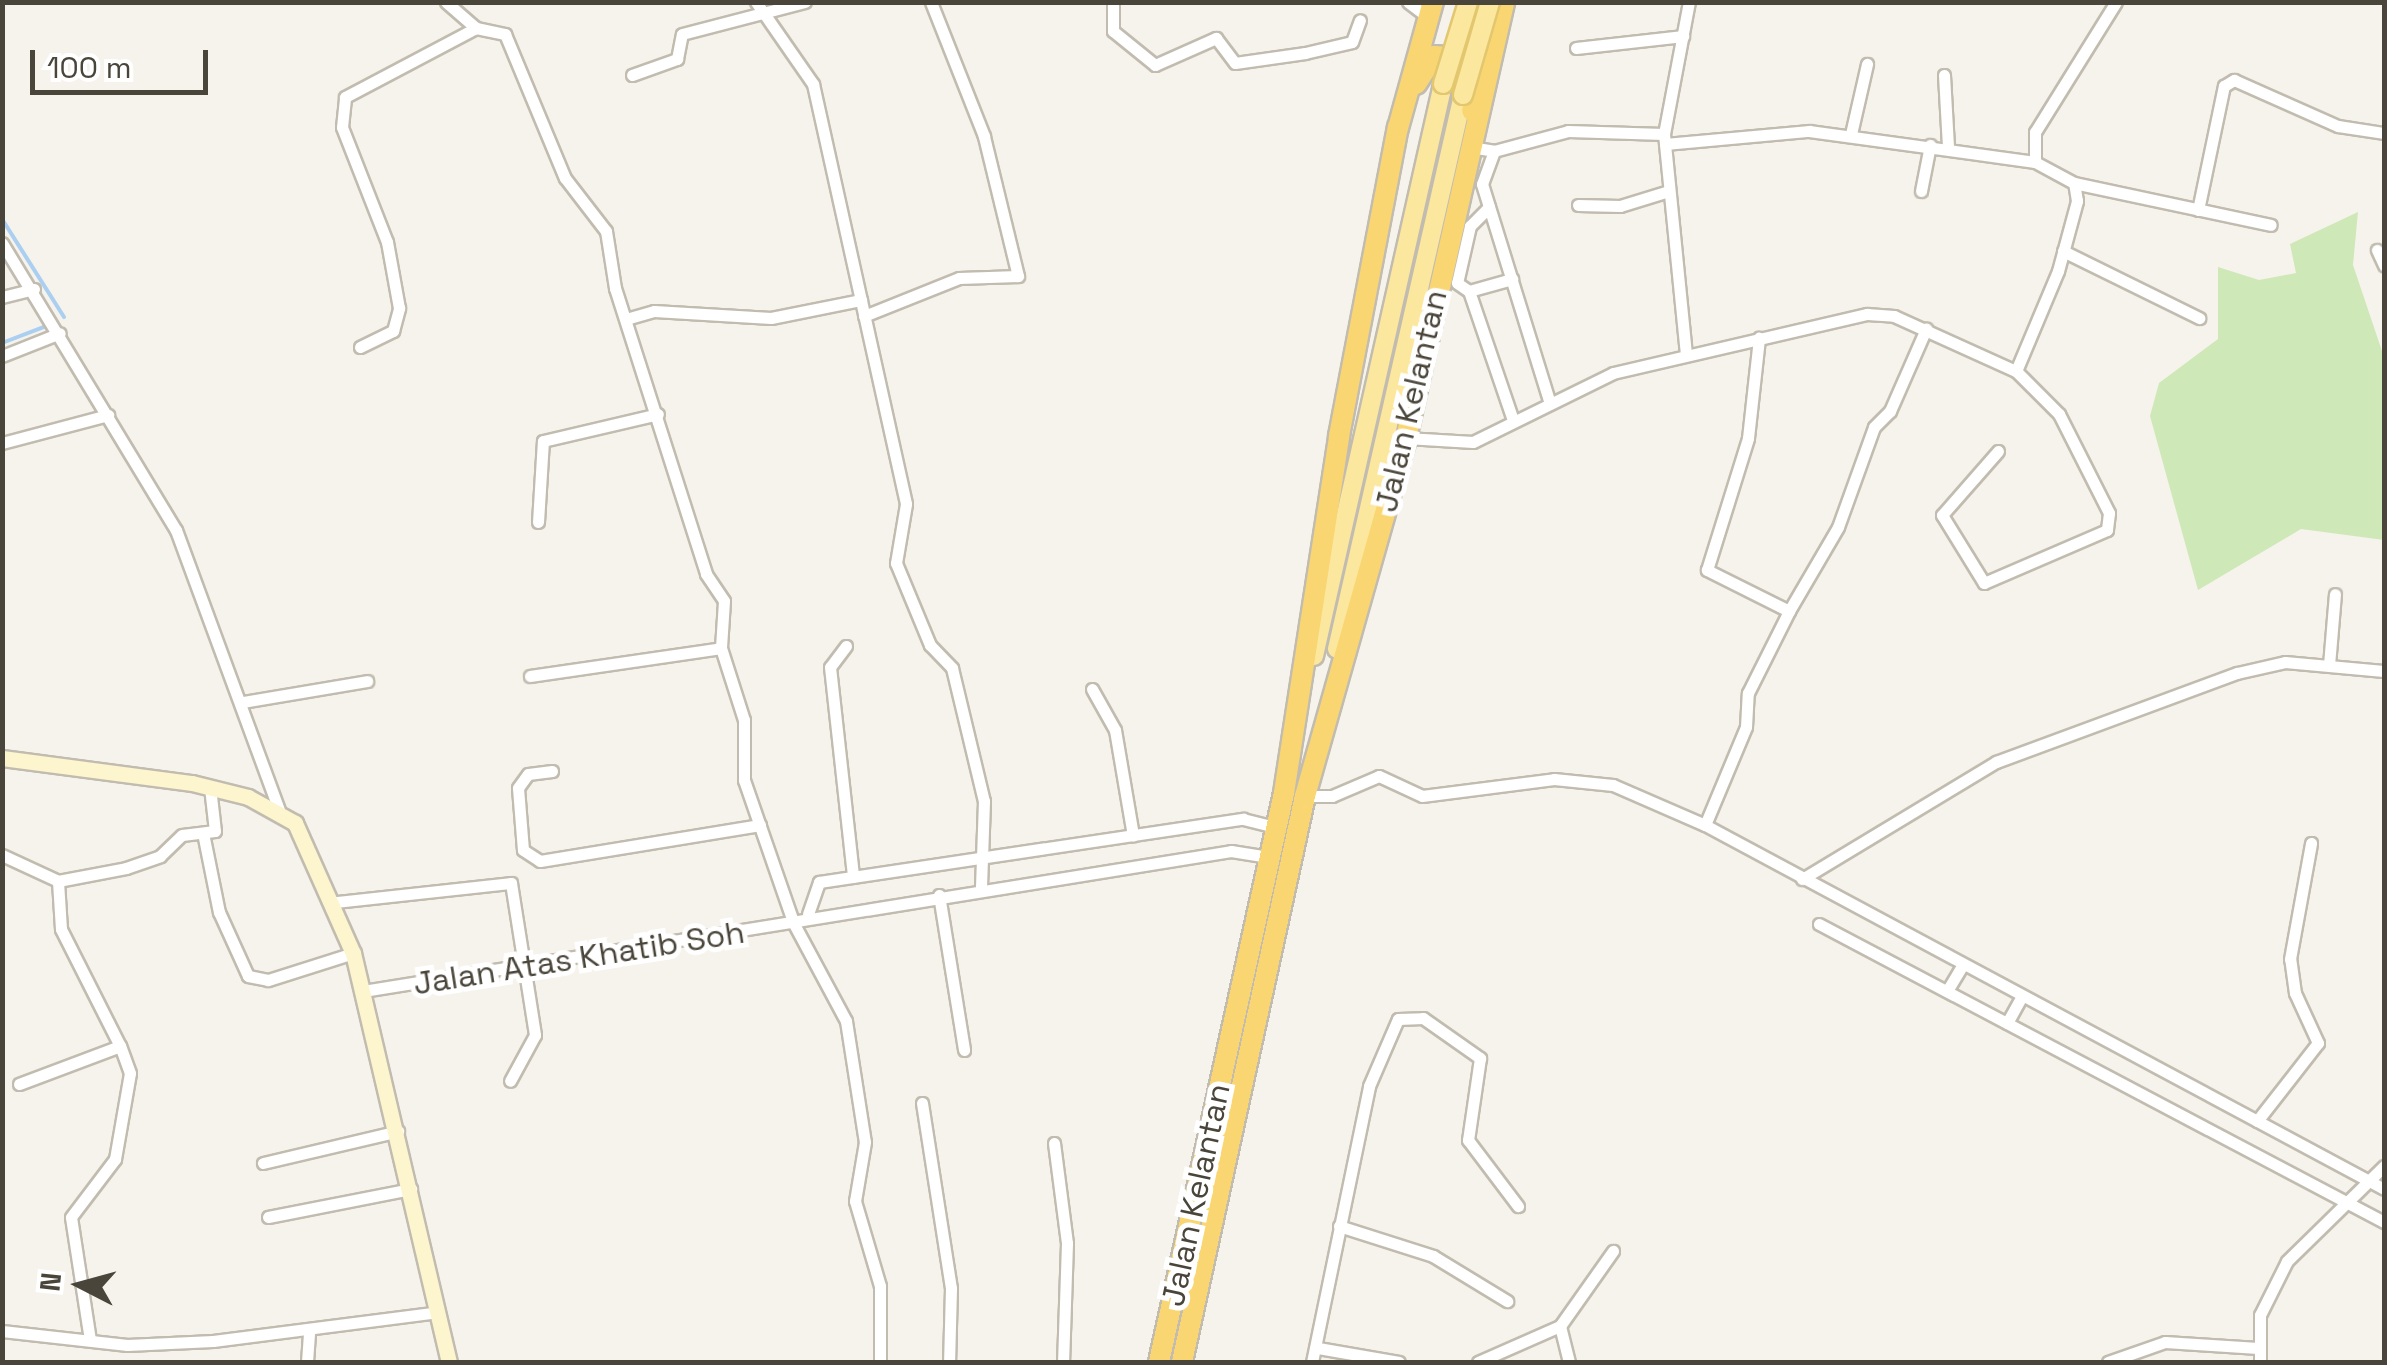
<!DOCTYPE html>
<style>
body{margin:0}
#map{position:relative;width:2387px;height:1365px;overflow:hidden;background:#f6f3ec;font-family:"Space Grotesk",sans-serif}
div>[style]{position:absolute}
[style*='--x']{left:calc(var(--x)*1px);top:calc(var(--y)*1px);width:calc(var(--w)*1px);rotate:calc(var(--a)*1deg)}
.green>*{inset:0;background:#cfe8b7}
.stream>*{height:4px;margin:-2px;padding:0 2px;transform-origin:2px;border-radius:2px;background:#abcff0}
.roads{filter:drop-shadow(2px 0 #c1bcaf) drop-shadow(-2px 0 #c1bcaf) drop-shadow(0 2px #c1bcaf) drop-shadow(0 -2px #c1bcaf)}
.street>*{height:11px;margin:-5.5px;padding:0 5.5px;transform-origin:5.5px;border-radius:5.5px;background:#fff}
.secondary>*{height:15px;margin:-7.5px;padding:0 7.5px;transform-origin:7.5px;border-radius:7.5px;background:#fdf5ce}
.primary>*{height:18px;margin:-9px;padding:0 9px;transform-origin:9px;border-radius:9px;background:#fce79f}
.highway>*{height:20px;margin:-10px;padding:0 10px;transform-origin:10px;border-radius:10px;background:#fad673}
.bridges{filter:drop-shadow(2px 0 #e2c76e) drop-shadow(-2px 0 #e2c76e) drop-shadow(0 2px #e2c76e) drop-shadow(0 -2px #e2c76e)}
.primary-bridge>*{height:18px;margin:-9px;padding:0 9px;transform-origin:9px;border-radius:9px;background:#fce79f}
span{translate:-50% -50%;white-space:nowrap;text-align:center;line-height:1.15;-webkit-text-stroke:10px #fff;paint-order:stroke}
.street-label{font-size:32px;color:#4a453a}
.frame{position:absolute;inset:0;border:5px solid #4a453a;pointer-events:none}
.north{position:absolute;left:30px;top:1235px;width:100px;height:100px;-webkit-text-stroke:8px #fff;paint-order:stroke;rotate:276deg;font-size:28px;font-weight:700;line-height:40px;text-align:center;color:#4a453a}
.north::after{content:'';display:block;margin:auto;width:35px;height:45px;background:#4a453a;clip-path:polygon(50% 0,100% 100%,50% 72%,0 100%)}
.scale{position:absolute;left:30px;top:50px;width:178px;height:45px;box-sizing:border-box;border:5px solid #4a453a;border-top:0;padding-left:12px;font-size:30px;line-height:35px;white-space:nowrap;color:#4a453a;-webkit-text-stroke:8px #fff;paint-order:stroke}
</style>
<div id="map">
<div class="green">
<i style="clip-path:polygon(2358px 212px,2353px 265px,2384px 357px,2384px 540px,2301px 529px,2198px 590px,2150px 416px,2159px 383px,2218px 339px,2218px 267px,2259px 280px,2296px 273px,2290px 244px)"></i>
</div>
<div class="stream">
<i style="--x:2;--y:219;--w:116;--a:57.7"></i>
<i style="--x:2;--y:343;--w:45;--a:-20.9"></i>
</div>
<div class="roads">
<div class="street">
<i style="--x:446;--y:2;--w:40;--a:41"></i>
<i style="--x:476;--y:28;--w:30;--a:12"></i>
<i style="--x:505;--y:34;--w:156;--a:67.4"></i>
<i style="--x:565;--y:178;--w:67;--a:52.3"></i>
<i style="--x:606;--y:231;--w:58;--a:81"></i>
<i style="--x:615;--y:288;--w:300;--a:72.3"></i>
<i style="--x:706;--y:574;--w:32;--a:56"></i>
<i style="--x:724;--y:601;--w:47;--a:93.7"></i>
<i style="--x:721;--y:648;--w:76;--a:72.3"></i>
<i style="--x:744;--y:720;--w:60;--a:90"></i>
<i style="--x:744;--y:780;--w:152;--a:70.9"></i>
<i style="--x:794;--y:924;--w:110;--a:61.8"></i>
<i style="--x:846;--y:1021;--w:122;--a:81.1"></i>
<i style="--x:865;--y:1142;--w:60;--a:99.6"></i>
<i style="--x:855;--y:1201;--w:89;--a:73.6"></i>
<i style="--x:880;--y:1286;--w:76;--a:90"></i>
<i style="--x:756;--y:2;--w:100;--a:55.2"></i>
<i style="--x:813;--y:84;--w:430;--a:77.5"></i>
<i style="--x:906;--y:504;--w:60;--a:99.6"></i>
<i style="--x:896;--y:563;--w:89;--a:67.5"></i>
<i style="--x:930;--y:645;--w:32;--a:46"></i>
<i style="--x:952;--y:668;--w:137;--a:76.5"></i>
<i style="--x:984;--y:801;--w:87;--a:92"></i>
<i style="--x:1113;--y:2;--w:29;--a:90"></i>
<i style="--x:1113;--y:31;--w:54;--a:39"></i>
<i style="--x:1155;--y:65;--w:67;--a:-23.9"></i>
<i style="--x:1216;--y:38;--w:31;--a:53"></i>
<i style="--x:1235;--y:63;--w:71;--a:-8.1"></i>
<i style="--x:1305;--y:53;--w:48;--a:-13.2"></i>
<i style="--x:1352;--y:42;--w:23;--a:-70"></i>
<i style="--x:1408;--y:2;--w:25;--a:37"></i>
<i style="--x:2116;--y:2;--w:153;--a:121.9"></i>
<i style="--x:2035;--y:132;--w:30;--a:90"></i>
<i style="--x:2035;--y:162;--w:44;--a:28.3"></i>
<i style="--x:2074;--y:183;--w:201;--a:12"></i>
<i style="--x:1576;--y:48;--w:108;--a:-6.4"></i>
<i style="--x:632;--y:75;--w:48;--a:-19.6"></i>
<i style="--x:677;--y:59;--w:25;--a:-79"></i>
<i style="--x:682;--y:34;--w:127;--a:-14.6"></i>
<i style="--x:1944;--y:75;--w:72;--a:86.8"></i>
<i style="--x:1664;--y:134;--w:134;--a:-79.3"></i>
<i style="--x:1851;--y:134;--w:72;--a:-77.1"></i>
<i style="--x:1665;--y:144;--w:145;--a:-5.2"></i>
<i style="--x:1809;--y:131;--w:228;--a:7.8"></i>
<i style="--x:1470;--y:147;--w:24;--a:9"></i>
<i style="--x:1494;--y:151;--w:77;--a:-15.1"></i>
<i style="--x:1568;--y:131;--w:96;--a:1.8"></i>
<i style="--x:1664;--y:134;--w:220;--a:84.3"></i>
<i style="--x:1494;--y:151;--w:35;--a:110"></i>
<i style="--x:1482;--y:184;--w:227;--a:72.8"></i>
<i style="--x:1921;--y:191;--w:47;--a:-78.9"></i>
<i style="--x:1578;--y:205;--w:42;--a:1.4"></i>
<i style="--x:1620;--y:206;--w:51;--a:-17"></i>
<i style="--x:1489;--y:207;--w:27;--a:135"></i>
<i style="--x:1470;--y:226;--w:58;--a:102.8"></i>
<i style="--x:1457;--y:283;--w:14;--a:34"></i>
<i style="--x:1469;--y:291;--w:45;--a:-15.6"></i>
<i style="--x:2198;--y:210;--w:127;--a:-78.2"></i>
<i style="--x:2224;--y:86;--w:12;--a:-31"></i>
<i style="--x:2234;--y:80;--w:114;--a:23.9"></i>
<i style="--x:2338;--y:126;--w:47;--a:8.7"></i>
<i style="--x:2;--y:243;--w:336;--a:58.8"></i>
<i style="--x:176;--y:530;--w:298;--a:69.8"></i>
<i style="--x:2377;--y:250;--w:17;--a:65"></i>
<i style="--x:2063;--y:251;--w:152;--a:26.2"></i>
<i style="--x:1469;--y:291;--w:136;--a:71.2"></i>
<i style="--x:2;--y:297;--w:33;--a:-14"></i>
<i style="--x:864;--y:316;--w:102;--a:-21.8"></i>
<i style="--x:959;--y:278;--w:59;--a:-1.9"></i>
<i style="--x:1018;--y:276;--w:144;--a:-103.7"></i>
<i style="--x:984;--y:136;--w:144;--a:-111.6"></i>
<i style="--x:626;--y:319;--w:29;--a:-16"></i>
<i style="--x:654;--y:311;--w:117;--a:3.4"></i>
<i style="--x:771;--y:318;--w:92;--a:-11.3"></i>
<i style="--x:360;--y:347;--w:37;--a:-26"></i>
<i style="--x:393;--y:331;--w:24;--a:-75"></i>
<i style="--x:399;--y:308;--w:67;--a:-100.3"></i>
<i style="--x:387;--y:242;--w:123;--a:-111.4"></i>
<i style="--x:342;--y:127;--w:30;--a:-84"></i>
<i style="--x:345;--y:97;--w:148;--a:-27.8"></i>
<i style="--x:2;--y:356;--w:62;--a:-21.6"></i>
<i style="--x:2016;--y:371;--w:108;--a:-67.2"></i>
<i style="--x:2058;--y:271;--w:73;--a:-74.8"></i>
<i style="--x:2077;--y:201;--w:18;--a:-99"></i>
<i style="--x:1406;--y:438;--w:67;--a:3.4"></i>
<i style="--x:1473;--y:442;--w:156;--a:-26.2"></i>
<i style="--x:1613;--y:373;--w:261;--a:-13.1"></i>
<i style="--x:1867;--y:314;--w:27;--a:4"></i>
<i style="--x:1894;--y:316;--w:134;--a:24.3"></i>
<i style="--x:2016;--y:371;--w:61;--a:45"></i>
<i style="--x:2059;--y:414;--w:111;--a:63.2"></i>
<i style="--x:2109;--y:513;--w:17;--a:97"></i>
<i style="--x:2107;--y:530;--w:134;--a:156.7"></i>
<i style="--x:1984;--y:583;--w:80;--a:-121.7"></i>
<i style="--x:1942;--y:515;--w:85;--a:-48.8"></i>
<i style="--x:2;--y:443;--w:110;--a:-14.8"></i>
<i style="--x:538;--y:522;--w:81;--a:-86.5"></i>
<i style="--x:543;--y:441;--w:118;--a:-13.2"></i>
<i style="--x:1789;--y:611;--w:97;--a:-59.7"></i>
<i style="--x:1838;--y:527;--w:106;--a:-70.2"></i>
<i style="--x:1874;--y:427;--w:23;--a:-45"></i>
<i style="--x:1890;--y:411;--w:90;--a:-66.3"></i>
<i style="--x:846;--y:646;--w:26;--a:127"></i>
<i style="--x:830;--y:667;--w:211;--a:83.7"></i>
<i style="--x:2329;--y:665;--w:71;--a:-85.2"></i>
<i style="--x:530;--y:676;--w:193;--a:-8.3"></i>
<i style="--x:1092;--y:689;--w:47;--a:60.7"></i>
<i style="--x:1115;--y:730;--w:107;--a:80.3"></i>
<i style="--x:243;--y:702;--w:126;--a:-9.6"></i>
<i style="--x:552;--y:771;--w:24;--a:173"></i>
<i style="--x:528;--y:774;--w:17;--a:126"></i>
<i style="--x:518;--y:788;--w:62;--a:85.4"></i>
<i style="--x:523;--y:850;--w:20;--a:33"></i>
<i style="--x:540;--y:861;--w:223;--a:-9.3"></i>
<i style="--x:1305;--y:796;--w:27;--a:0"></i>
<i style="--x:1332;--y:796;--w:51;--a:-23.1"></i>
<i style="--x:1379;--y:776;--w:47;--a:24.9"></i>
<i style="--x:1422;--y:796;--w:133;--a:-7.3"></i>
<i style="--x:1554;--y:779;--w:59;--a:5.8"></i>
<i style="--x:1613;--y:785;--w:100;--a:23.5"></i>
<i style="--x:1705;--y:825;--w:770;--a:28.19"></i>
<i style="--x:1705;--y:825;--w:106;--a:-67.3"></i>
<i style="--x:1746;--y:727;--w:34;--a:-87"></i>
<i style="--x:1748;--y:693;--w:92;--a:-63.4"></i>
<i style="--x:1789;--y:611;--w:92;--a:-153.4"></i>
<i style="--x:1707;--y:570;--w:138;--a:-72.7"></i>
<i style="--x:1748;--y:438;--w:101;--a:-83.7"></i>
<i style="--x:203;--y:833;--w:81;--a:78.6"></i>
<i style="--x:219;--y:912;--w:70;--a:65.6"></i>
<i style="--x:248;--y:976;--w:20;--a:11"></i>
<i style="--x:268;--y:980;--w:89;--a:-17.6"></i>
<i style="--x:2;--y:855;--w:62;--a:24.9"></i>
<i style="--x:58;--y:881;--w:69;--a:-10.8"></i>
<i style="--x:126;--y:868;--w:36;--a:-19"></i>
<i style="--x:160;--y:856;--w:30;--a:-44"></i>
<i style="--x:182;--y:835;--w:33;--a:-7"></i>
<i style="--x:215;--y:831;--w:44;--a:-96.5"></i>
<i style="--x:1802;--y:879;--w:227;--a:-31.1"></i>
<i style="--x:1996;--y:762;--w:257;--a:-20.3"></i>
<i style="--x:2237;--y:673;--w:49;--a:-12.9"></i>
<i style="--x:2285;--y:662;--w:99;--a:5.2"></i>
<i style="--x:939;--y:895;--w:157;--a:80.8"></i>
<i style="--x:336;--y:902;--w:176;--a:-6.2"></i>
<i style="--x:511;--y:883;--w:154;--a:81"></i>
<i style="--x:535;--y:1035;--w:52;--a:118.5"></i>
<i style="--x:808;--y:914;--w:34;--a:-71"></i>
<i style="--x:819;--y:882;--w:429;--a:-8.5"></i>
<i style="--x:1243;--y:819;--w:34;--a:14"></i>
<i style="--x:1819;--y:924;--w:639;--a:27.81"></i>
<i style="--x:363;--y:991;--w:879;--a:-9.16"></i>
<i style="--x:1231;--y:851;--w:38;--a:9"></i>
<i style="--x:1947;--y:991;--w:31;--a:-59"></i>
<i style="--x:2007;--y:1023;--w:31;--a:-61"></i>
<i style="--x:19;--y:1084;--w:108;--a:-20.6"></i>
<i style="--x:120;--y:1046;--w:131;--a:-116.8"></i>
<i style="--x:61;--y:929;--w:48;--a:-93.6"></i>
<i style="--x:922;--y:1103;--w:187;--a:81.1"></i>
<i style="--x:951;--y:1288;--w:74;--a:91.5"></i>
<i style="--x:2257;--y:1121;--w:99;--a:-52"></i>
<i style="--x:2318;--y:1043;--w:55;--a:-114.7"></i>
<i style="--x:2295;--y:993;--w:34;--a:-98"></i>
<i style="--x:2290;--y:959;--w:118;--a:-79.7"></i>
<i style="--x:1054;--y:1143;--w:101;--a:82.6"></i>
<i style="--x:1067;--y:1243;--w:119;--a:91.9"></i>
<i style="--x:263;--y:1163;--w:139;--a:-13.3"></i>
<i style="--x:268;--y:1217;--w:146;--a:-11.1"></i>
<i style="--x:1339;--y:1226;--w:99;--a:17.7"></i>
<i style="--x:1433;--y:1256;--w:87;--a:31.3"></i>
<i style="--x:1560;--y:1326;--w:92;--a:-54.8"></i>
<i style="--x:2;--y:1331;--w:126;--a:6.4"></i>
<i style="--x:127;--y:1345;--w:86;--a:-2.7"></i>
<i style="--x:213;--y:1341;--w:227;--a:-7.3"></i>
<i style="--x:90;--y:1340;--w:124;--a:-98.8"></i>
<i style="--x:71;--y:1217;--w:73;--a:-52.8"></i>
<i style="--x:115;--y:1159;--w:87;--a:-80.1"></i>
<i style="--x:130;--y:1073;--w:29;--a:-110"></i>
<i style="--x:1318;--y:1348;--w:82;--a:9.8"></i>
<i style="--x:307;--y:1362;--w:31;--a:-86"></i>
<i style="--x:1312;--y:1362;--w:282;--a:-78.3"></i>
<i style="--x:1369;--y:1086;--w:73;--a:-66.6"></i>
<i style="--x:1398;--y:1019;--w:25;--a:-2"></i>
<i style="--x:1423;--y:1018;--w:70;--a:35.1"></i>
<i style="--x:1480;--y:1058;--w:83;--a:98.3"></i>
<i style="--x:1468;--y:1140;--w:83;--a:52.9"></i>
<i style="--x:1478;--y:1362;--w:90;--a:-23.7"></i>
<i style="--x:1560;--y:1326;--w:37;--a:76"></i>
<i style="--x:2108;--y:1362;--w:60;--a:-19.3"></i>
<i style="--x:2165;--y:1342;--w:93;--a:3.7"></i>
<i style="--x:2260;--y:1362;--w:47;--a:-90"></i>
<i style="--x:2260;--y:1315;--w:60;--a:-63.4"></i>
<i style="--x:2287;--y:1261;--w:136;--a:-44.4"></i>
</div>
<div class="secondary">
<i style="--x:2;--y:758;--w:192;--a:7.5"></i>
<i style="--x:192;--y:783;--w:58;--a:14"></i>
<i style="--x:248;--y:797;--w:54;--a:29"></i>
<i style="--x:295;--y:823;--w:142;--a:66"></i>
<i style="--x:353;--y:953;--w:420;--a:76.8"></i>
</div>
<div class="primary">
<i style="--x:1337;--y:649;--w:568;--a:-77.19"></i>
<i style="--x:1314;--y:656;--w:586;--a:-77.29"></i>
</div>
<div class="highway">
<i style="--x:1416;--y:84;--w:33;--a:-57"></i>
<i style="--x:1434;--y:56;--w:27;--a:4"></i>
<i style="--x:1461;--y:58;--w:27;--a:56"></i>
<i style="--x:1476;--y:80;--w:31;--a:97"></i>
<i style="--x:1159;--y:1362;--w:583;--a:-77.61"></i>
<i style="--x:1284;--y:793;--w:361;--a:-81.2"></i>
<i style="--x:1339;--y:436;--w:314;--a:-79.2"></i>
<i style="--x:1398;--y:128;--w:131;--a:-74.5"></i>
<i style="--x:1182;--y:1362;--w:579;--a:-77.74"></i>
<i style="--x:1305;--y:796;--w:372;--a:-74.2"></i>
<i style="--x:1406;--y:438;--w:447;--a:-77.3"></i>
</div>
</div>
<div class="bridges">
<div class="primary-bridge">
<i style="--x:1443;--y:84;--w:86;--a:-73"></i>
<i style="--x:1463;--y:95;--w:97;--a:-73.8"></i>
</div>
</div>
<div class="street-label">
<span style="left:1411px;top:401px;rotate:-77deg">Jalan Kelantan</span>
<span style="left:579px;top:958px;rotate:-9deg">Jalan Atas Khatib Soh</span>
<span style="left:1196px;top:1195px;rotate:-78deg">Jalan Kelantan</span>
</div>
<div class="frame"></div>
<div class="north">N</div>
<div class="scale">100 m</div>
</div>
